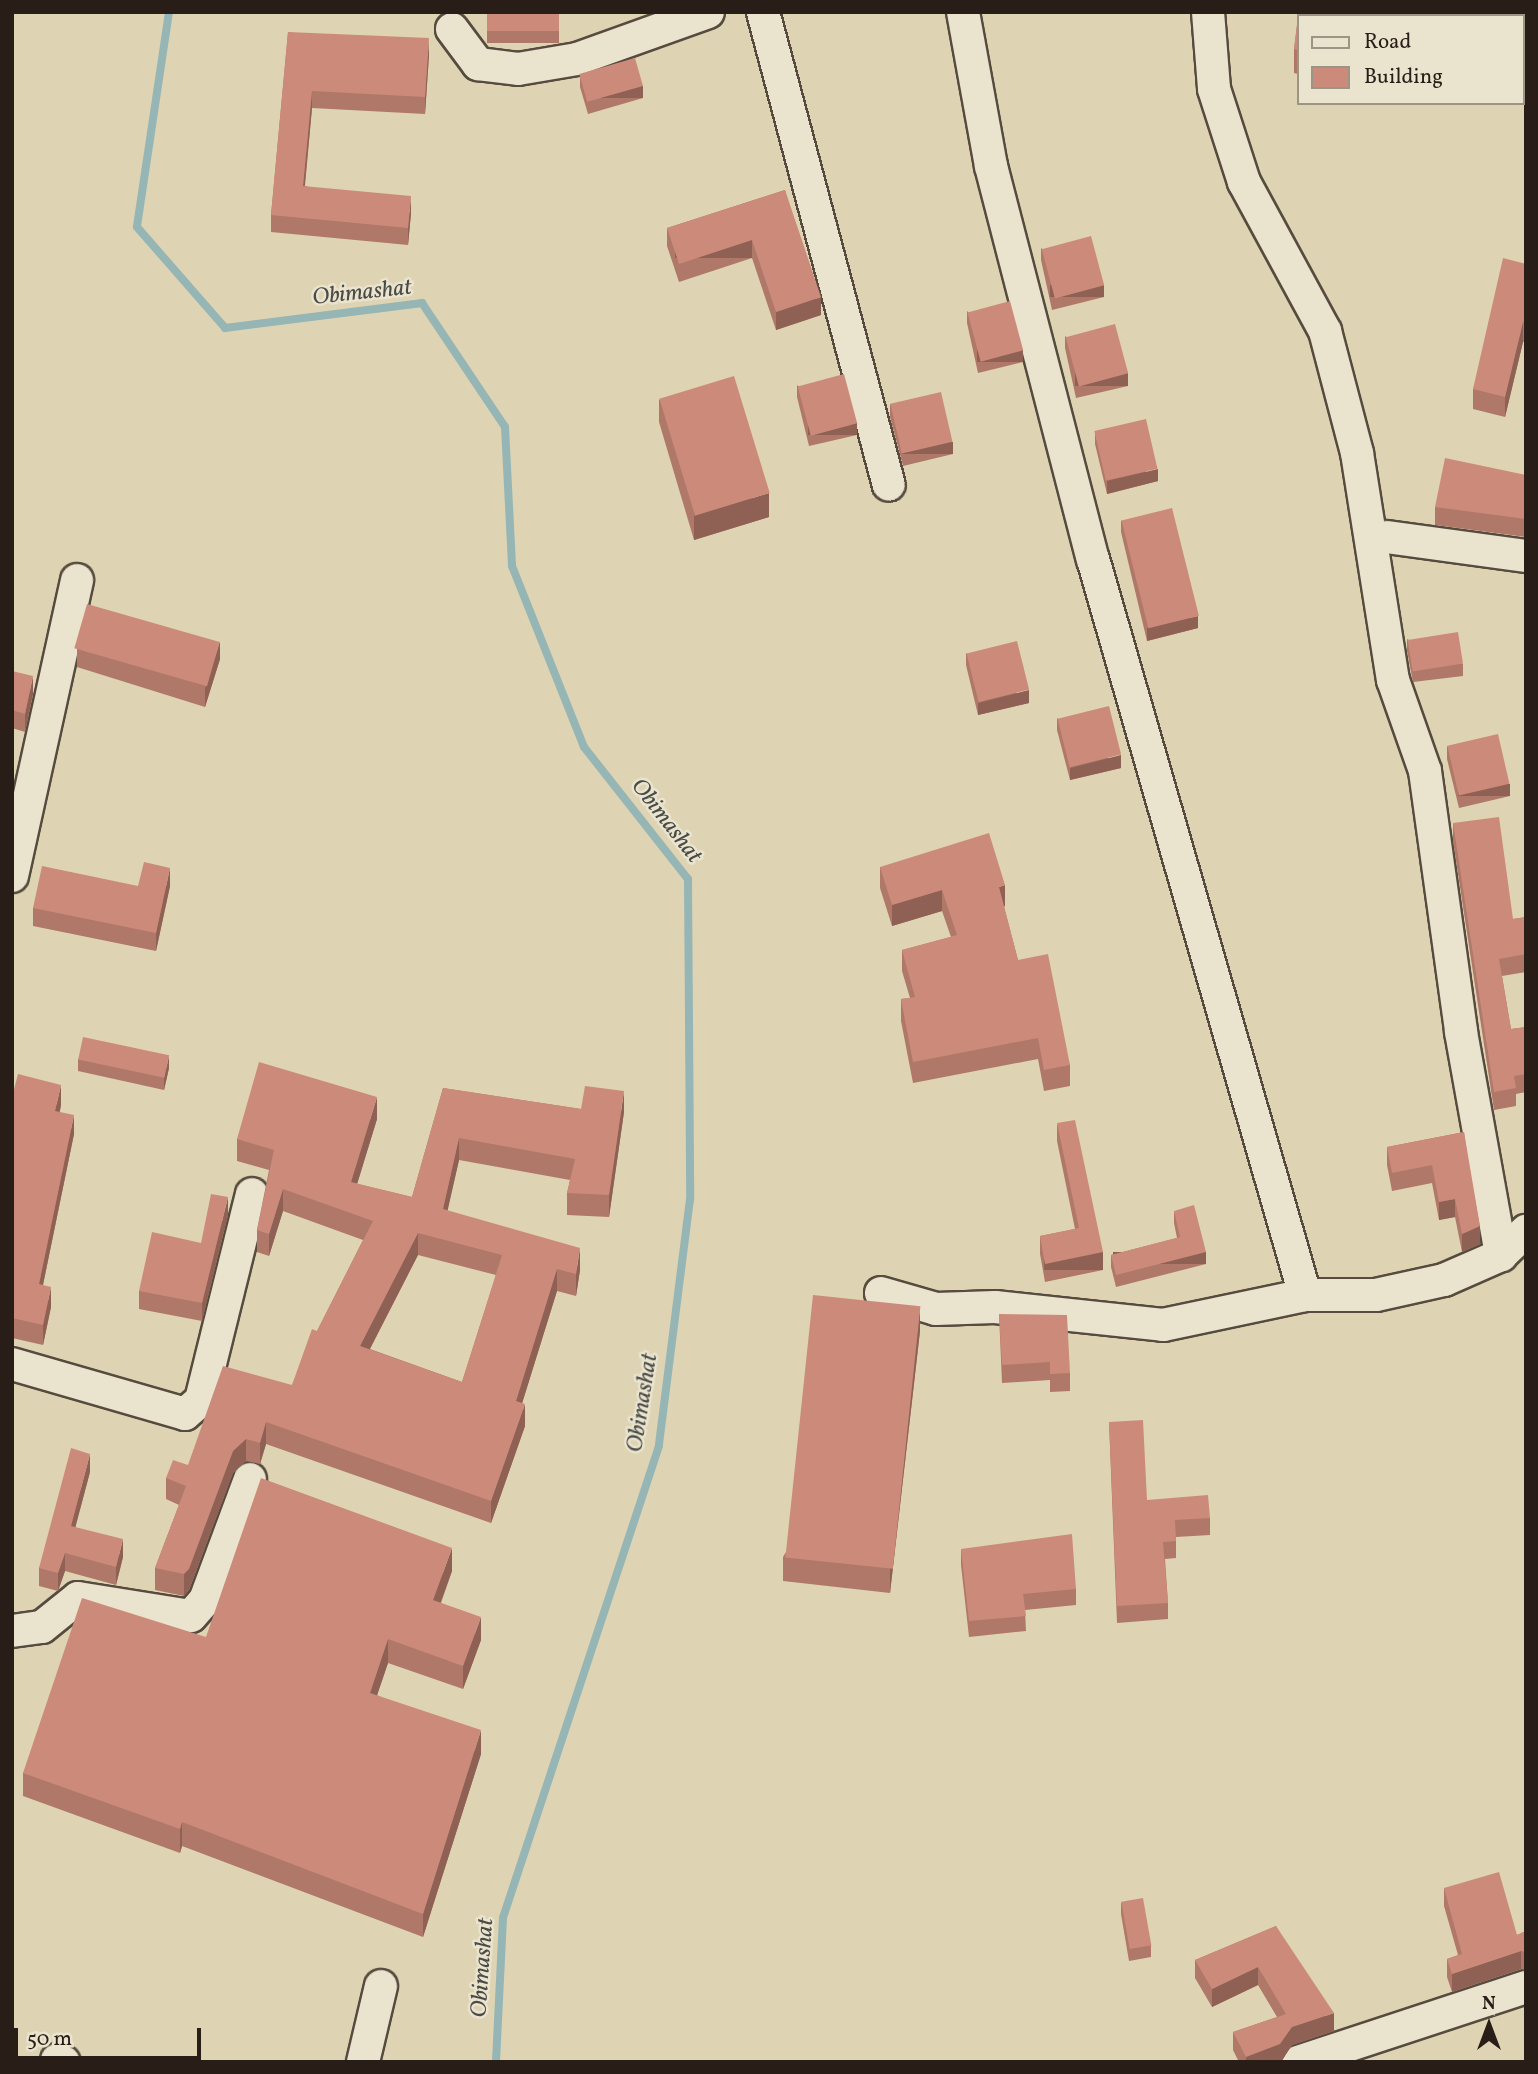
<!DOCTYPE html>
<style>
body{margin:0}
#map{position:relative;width:1538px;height:2074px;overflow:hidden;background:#ded4b3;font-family:Vollkorn,serif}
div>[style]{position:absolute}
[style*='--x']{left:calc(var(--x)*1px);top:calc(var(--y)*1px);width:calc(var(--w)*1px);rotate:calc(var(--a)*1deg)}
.stream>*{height:8px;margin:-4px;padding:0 4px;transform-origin:4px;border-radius:4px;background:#96b6b6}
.roads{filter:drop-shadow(2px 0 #564b3e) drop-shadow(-2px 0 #564b3e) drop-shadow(0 2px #564b3e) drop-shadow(0 -2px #564b3e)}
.minor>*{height:32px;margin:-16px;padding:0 16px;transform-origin:16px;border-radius:16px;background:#eae3ce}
.wall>*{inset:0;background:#af7869;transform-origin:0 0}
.shaded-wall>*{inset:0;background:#8f6155;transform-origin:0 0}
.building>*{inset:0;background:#cc8b7a;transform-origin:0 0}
span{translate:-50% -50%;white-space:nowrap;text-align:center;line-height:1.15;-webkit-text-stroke:5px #eae3ce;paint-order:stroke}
.water-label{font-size:23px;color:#494b47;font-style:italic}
.frame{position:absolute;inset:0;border:14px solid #281d17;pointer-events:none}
.legend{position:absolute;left:1297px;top:14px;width:228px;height:91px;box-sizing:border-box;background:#eae3ce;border:2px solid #9c9485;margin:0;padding:9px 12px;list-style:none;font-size:21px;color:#281d17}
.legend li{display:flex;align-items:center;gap:14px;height:35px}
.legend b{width:35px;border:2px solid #9c9485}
.north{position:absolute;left:1454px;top:1990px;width:70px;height:70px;-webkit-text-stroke:5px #eae3ce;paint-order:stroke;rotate:0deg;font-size:19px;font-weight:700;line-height:28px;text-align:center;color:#281d17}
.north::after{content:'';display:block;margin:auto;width:24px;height:32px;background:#281d17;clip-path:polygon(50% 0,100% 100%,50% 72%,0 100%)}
.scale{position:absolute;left:14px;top:2028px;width:187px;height:32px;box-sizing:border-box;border:4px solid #281d17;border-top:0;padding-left:9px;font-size:21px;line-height:24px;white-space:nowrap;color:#281d17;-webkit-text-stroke:5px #eae3ce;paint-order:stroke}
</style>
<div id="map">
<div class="stream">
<i style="--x:169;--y:12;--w:217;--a:98.5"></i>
<i style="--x:137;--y:227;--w:134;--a:48.9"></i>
<i style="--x:225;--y:328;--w:199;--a:-7.2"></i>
<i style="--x:422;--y:303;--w:149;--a:56.2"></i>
<i style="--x:505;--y:427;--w:139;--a:87.1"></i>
<i style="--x:512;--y:566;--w:195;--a:68.3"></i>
<i style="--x:584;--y:747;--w:168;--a:51.8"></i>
<i style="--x:688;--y:879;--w:320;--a:89.6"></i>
<i style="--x:690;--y:1199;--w:249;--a:97.2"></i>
<i style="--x:659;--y:1446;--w:497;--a:108.3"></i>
<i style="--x:503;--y:1918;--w:144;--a:92.8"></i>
</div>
<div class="roads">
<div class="minor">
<i style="--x:763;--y:12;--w:489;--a:75.1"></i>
<i style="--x:963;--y:12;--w:157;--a:79.7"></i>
<i style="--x:991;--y:166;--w:406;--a:75.5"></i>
<i style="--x:1093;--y:559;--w:766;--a:73.93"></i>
<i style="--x:1208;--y:12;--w:77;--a:85.5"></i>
<i style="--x:1214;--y:89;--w:98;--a:72.1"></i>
<i style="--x:1244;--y:182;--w:170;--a:61.5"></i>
<i style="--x:1325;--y:331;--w:126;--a:75.3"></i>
<i style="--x:1357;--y:453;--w:230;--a:81"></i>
<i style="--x:1393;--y:680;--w:96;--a:70.6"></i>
<i style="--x:1425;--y:771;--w:263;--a:82.1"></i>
<i style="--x:1461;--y:1032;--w:227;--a:79.8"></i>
<i style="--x:452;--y:29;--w:44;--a:53.4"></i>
<i style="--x:478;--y:64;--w:40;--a:7.1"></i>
<i style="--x:518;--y:69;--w:60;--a:-9.6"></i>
<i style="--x:577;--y:59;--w:139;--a:-19.7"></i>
<i style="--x:1387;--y:537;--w:140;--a:7.8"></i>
<i style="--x:12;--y:876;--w:303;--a:-77.6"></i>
<i style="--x:881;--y:1293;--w:57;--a:16.2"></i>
<i style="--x:936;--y:1309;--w:59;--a:-1.9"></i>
<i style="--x:995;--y:1307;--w:169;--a:6.1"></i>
<i style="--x:1163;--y:1325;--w:145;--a:-11.9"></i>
<i style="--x:1305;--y:1295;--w:71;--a:0"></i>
<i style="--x:1376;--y:1295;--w:70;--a:-12.4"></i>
<i style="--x:1444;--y:1280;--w:62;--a:-23.7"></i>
<i style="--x:1501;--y:1255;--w:35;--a:-44"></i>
<i style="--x:12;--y:1364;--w:180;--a:16.1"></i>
<i style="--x:185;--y:1414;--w:21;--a:-41"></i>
<i style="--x:201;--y:1400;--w:212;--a:-76.1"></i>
<i style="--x:12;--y:1631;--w:30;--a:-8"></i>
<i style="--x:42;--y:1627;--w:46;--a:-38.9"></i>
<i style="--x:78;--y:1598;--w:114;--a:9.1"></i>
<i style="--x:191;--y:1616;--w:21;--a:-49"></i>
<i style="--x:205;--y:1600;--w:129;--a:-69.6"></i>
<i style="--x:57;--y:2060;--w:7;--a:16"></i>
<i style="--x:363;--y:2062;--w:78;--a:-76.7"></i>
<i style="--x:1298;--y:2062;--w:240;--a:-18.2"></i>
</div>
</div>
<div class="wall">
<i style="left:487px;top:12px;width:72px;height:31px"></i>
<i style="left:1526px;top:12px;width:52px;height:6px;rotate:90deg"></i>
<i style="clip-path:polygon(1298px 17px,1298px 74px,1294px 73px,1294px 49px)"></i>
<i style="clip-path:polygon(288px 32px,429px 55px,425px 114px,312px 108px,305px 186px,411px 213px,408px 245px,271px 232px,271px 215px)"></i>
<i style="clip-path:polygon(580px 75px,643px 98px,588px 114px,580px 87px)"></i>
<i style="clip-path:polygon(785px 190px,821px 315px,776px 330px,752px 258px,679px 282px,667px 246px,667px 228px)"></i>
<i style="clip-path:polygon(1041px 248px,1104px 297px,1052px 310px,1041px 260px)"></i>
<i style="clip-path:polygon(1526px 264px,1526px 342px,1523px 342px,1505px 417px,1473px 409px,1473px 389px)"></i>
<i style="clip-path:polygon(967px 311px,1023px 362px,978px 373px,967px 323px)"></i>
<i style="clip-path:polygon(1065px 336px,1128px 386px,1076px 398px,1065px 348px)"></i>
<i style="clip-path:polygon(797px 385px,857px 435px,809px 446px,797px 397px)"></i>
<i style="clip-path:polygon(659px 399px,769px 517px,694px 540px,659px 422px)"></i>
<i style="clip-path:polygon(890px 404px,953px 454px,903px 466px,890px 417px)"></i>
<i style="clip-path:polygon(1095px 432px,1158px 481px,1107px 494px,1095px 444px)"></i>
<i style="clip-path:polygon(1526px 475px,1526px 537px,1435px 525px,1435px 507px)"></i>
<i style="clip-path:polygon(1121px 520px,1198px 628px,1147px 641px,1121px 532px)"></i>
<i style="clip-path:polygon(1407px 639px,1463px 664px,1463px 676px,1413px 682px,1407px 651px)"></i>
<i style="clip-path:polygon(77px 649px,220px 659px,205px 707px,77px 667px)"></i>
<i style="clip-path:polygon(966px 653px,1029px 703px,978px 715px,966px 665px)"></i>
<i style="clip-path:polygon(12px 671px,33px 694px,25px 732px,12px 728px)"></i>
<i style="clip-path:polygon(1057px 718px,1121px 768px,1070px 780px,1057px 730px)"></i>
<i style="clip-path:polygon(1447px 746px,1510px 796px,1459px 808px,1447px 759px)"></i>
<i style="clip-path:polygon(1453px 823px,1513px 919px,1526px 917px,1526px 972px,1502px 976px,1511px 1029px,1526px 1027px,1526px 1092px,1516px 1094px,1516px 1106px,1494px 1110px,1453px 841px)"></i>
<i style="clip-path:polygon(880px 867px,1005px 906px,1004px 907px,1018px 960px,1070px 1065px,1070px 1086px,1044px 1091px,1038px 1059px,913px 1083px,901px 1021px,901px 999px,910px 998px,902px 971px,902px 950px,951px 937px,942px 911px,892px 926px,880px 888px)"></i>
<i style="clip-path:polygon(138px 886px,170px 886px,156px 951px,33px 926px,33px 908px)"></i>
<i style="clip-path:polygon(78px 1059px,169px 1068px,164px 1090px,78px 1071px)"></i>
<i style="clip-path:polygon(evenodd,443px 1088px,581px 1109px,624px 1112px,609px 1217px,567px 1215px,567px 1193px,570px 1180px,459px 1160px,447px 1211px,580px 1270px,576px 1296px,557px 1291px,522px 1403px,525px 1426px,491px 1523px,266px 1444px,260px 1464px,246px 1461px,233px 1473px,189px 1590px,184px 1596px,155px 1590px,155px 1568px,179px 1505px,166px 1499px,166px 1478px,188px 1465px,292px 1385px,317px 1331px,363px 1240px,283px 1211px,269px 1256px,257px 1252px,257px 1230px,269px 1170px,237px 1161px,237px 1139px,377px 1119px,357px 1184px,412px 1197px,443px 1088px,418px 1255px,496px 1275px,462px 1382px,370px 1349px,418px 1255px)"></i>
<i style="clip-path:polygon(12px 1097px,61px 1105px,60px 1112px,74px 1134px,43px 1285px,51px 1307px,43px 1345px,12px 1338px)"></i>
<i style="clip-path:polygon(1057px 1123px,1103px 1270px,1045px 1282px,1040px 1254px,1040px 1236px,1075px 1229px,1057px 1141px)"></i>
<i style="clip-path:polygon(1464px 1132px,1480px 1244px,1462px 1252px,1455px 1217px,1439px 1220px,1432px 1183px,1392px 1191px,1387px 1165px,1387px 1147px)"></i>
<i style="clip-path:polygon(1174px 1211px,1206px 1264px,1116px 1287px,1111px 1267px,1111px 1255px,1177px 1238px,1174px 1223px)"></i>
<i style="clip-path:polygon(228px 1215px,202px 1321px,139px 1309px,139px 1291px,201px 1243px)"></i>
<i style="clip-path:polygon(999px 1314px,1070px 1373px,1070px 1391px,1050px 1392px,1050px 1380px,1002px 1383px)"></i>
<i style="clip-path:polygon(920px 1331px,890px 1593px,783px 1581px,783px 1557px)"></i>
<i style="clip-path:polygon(1109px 1422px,1147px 1500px,1210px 1518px,1210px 1535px,1176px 1537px,1176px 1558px,1165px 1559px,1168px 1603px,1168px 1619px,1117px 1623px)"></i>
<i style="clip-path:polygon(90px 1472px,75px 1527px,123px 1557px,116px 1585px,65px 1571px,58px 1591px,39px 1586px,39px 1568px)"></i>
<i style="clip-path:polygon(961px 1549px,1076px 1589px,1076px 1605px,1025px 1610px,1026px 1631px,969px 1637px,961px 1565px)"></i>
<i style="clip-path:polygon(452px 1571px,441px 1603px,481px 1640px,463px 1689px,388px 1663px,377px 1695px,481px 1754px,423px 1937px,182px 1846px,180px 1853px,23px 1796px,23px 1773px,206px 1637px)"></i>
<i style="clip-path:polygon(1444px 1888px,1517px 1935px,1526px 1931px,1526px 1970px,1521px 1969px,1452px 1992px,1447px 1977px,1447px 1959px,1458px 1955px,1444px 1906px)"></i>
<i style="clip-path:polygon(1121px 1902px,1151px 1945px,1151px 1957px,1129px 1961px,1121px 1914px)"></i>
<i style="clip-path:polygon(1276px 1926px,1334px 2031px,1292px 2045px,1281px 2062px,1239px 2062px,1233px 2050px,1233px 2032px,1277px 2017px,1258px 1985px,1212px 2007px,1195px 1978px,1195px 1960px)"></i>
</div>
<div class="shaded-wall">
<i style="clip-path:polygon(429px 38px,429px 55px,425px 114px,425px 97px)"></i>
<i style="left:643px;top:86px;width:12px;height:57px;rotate:90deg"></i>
<i style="clip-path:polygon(312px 91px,312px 108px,303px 203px,303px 186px)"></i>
<i style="clip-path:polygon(411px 196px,411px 213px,408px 245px,408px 228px)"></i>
<i style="left:752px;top:240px;width:18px;height:77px;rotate:90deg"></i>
<i style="left:1104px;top:285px;width:12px;height:54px;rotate:90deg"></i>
<i style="clip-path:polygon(821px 297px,821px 315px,776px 330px,776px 312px)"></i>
<i style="clip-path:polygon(1523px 322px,1523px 342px,1505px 417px,1505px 397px)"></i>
<i style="left:1023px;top:350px;width:12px;height:46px;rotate:90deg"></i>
<i style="left:1128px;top:373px;width:13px;height:53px;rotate:90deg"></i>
<i style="left:857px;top:423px;width:12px;height:49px;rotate:90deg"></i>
<i style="left:953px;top:442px;width:12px;height:51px;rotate:90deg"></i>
<i style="clip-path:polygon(1158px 469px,1158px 481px,1107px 494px,1107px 481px)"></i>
<i style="clip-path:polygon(769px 493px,769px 517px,694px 540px,694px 516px)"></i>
<i style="clip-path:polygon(1198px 616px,1198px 628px,1147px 641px,1147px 628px)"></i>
<i style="clip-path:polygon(220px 641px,220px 659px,205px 707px,205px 689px)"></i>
<i style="clip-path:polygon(33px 676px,33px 694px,25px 732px,25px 714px)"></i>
<i style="clip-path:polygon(1029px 690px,1029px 703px,978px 715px,978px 703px)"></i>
<i style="clip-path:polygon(1121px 755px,1121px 768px,1070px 780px,1070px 768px)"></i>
<i style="left:1510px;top:784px;width:12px;height:52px;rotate:90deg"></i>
<i style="clip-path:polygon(170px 868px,170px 886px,156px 951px,156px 933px)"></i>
<i style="clip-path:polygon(1005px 885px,1005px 906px,999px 908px,999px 887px)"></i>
<i style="clip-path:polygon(942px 890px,942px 911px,892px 926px,892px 905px)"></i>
<i style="clip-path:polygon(169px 1056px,169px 1068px,164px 1090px,164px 1078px)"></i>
<i style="clip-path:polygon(61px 1085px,61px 1105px,55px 1130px,55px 1111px)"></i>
<i style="clip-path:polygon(624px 1091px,624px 1112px,609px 1217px,609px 1195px)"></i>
<i style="clip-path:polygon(377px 1097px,377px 1119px,351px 1204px,351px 1182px)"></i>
<i style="clip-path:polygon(74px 1115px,74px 1134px,39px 1304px,39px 1284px)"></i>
<i style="clip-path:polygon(459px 1138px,459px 1160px,443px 1231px,443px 1209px)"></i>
<i style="clip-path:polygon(283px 1189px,283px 1211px,269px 1256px,269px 1234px)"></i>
<i style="clip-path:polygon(228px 1197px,228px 1215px,202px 1321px,202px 1303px)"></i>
<i style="clip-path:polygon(1455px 1199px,1455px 1217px,1439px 1220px,1439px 1202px)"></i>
<i style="clip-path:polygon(1480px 1226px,1480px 1244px,1462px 1252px,1462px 1234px)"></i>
<i style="clip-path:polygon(418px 1233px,418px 1255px,360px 1368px,360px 1346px)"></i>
<i style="clip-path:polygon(580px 1248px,580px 1270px,576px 1296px,576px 1274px)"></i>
<i style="left:1103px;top:1252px;width:18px;height:59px;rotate:90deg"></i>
<i style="left:1206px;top:1252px;width:12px;height:93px;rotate:90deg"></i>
<i style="clip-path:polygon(557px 1269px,557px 1291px,516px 1423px,516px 1401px)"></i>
<i style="clip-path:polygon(51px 1287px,51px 1307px,43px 1345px,43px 1325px)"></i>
<i style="clip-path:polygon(920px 1307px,920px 1331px,890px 1593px,890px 1569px)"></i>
<i style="clip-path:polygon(525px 1404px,525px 1426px,491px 1523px,491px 1501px)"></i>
<i style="clip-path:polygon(266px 1422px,266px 1444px,260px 1464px,260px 1443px)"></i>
<i style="clip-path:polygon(246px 1439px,246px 1461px,233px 1473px,189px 1590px,184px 1596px,184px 1574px,233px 1451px)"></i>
<i style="clip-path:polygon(90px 1454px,90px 1472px,71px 1544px,71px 1526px)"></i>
<i style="clip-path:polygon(123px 1539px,123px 1557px,116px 1585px,116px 1567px)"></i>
<i style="clip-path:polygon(452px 1548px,452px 1571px,433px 1623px,433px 1600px)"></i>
<i style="clip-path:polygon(65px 1553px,65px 1571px,58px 1591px,58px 1573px)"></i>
<i style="clip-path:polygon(481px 1617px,481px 1640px,463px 1689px,463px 1666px)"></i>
<i style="clip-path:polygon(388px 1639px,388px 1663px,370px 1716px,370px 1693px)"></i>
<i style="clip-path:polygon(481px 1730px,481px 1754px,423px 1937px,423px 1914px)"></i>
<i style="clip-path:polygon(182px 1822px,182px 1846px,180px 1853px,180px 1829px)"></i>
<i style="clip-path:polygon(1521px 1951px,1521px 1969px,1452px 1992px,1452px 1974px)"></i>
<i style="clip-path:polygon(1258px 1967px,1258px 1985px,1212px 2007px,1212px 1989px)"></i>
<i style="clip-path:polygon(1334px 2013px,1334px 2031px,1292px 2045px,1281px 2062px,1246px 2062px,1246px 2057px,1292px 2027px)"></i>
</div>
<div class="building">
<i style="left:487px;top:12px;width:72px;height:19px"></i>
<i style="left:1299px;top:12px;width:44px;height:4px"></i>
<i style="clip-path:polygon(1445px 12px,1526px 12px,1526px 46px,1522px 46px,1522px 16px,1445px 16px)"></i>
<i style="clip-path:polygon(1298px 17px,1298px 50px,1294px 49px)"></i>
<i style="clip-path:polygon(288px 32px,429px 38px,425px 97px,312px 91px,303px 186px,411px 196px,408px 228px,271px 215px)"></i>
<i style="left:635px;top:58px;width:29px;height:58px;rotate:74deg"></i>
<i style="clip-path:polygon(785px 190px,821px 297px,776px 312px,752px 240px,679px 264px,667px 228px)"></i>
<i style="left:1091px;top:236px;width:51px;height:51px;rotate:75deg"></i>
<i style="clip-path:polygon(1503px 258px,1526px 264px,1526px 322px,1523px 322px,1505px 397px,1473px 389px)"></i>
<i style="left:1010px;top:301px;width:51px;height:44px;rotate:75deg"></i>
<i style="left:1115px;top:324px;width:51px;height:51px;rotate:75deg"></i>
<i style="left:844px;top:374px;width:51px;height:48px;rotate:75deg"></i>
<i style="left:734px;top:376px;width:122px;height:78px;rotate:73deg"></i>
<i style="left:941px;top:392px;width:51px;height:52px;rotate:77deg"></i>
<i style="left:1146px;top:419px;width:51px;height:53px;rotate:77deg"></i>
<i style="clip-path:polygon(1445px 458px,1526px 475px,1526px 519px,1435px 507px)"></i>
<i style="left:1172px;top:508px;width:111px;height:52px;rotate:76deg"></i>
<i style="left:87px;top:604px;width:138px;height:46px;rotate:16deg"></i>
<i style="left:1458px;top:632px;width:32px;height:51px;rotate:81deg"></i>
<i style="left:1017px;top:641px;width:50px;height:52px;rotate:76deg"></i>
<i style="clip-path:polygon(12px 671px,33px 676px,25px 714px,12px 710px)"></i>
<i style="left:1109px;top:706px;width:50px;height:53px;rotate:76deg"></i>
<i style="left:1498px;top:734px;width:51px;height:52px;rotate:77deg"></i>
<i style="clip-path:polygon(1499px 817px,1513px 919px,1526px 917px,1526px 954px,1499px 959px,1511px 1029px,1526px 1027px,1526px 1074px,1514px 1076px,1516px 1088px,1494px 1092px,1453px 823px)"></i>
<i style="clip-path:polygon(989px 833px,1005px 885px,999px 887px,1018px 960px,1048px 954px,1070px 1065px,1044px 1070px,1038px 1038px,913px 1062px,901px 999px,915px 997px,902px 950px,957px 935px,942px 890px,892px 905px,880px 867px)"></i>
<i style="clip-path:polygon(144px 862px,170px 868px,156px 933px,33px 908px,42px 866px,138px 886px)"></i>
<i style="left:83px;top:1037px;width:88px;height:23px;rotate:12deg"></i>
<i style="clip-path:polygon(evenodd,259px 1062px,377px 1097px,351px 1182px,412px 1197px,443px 1088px,581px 1109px,585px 1086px,624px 1091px,609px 1195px,567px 1193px,575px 1159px,459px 1138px,443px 1209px,580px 1248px,576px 1274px,557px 1269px,516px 1401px,525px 1404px,491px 1501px,266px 1422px,260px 1443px,246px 1439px,233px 1451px,189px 1569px,184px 1574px,155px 1568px,186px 1486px,166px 1478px,173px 1460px,188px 1465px,223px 1366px,292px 1385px,312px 1329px,317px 1331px,373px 1221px,283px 1189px,269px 1234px,257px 1230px,274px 1150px,237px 1139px,259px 1062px,418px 1233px,502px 1255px,462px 1382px,360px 1346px,418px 1233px)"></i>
<i style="clip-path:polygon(18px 1074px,61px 1085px,55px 1111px,74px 1115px,39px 1284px,51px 1287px,43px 1325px,12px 1318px,12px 1097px)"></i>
<i style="clip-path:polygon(1075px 1120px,1103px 1252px,1045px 1264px,1040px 1236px,1079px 1228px,1057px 1123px)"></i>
<i style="clip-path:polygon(1464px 1132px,1480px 1226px,1462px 1234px,1455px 1199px,1439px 1202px,1432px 1165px,1392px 1173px,1387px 1147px)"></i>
<i style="clip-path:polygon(211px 1194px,228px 1197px,202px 1303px,139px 1291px,152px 1232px,201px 1243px)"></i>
<i style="clip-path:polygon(1194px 1205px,1206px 1252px,1116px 1275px,1111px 1255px,1180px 1237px,1174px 1211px)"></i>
<i style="left:813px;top:1295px;width:108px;height:264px;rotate:6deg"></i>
<i style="clip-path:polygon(999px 1314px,1067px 1315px,1070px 1373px,1050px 1374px,1050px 1362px,1002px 1365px)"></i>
<i style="clip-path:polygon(1143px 1420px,1147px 1500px,1208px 1495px,1210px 1518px,1175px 1520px,1176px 1541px,1163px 1542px,1168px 1603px,1117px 1606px,1109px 1422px)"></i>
<i style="clip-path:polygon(71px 1448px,90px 1454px,71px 1526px,123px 1539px,116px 1567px,65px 1553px,58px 1573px,39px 1568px)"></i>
<i style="clip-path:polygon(261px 1478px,452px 1548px,433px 1600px,481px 1617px,463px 1666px,388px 1639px,370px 1693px,481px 1730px,423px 1914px,182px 1822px,180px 1829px,23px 1773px,82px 1598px,206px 1637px)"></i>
<i style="clip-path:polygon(1072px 1534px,1076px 1589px,1023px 1594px,1026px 1616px,969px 1621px,961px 1549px)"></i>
<i style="clip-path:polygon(1499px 1872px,1517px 1935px,1526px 1931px,1526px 1952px,1521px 1951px,1452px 1974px,1447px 1959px,1462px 1954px,1444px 1888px)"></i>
<i style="left:1143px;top:1898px;width:48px;height:22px;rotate:80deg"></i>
<i style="clip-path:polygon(1276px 1926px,1334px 2013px,1292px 2027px,1280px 2044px,1246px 2057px,1233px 2032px,1286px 2014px,1258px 1967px,1212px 1989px,1195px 1960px)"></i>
</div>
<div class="water-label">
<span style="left:362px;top:293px;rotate:-6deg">Obimashat</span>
<span style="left:666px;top:821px;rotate:52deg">Obimashat</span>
<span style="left:643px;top:1403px;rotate:-81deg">Obimashat</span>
<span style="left:483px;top:1968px;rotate:-86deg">Obimashat</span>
</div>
<div class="frame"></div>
<ul class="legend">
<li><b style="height:9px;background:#eae3ce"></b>Road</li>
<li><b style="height:19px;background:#cc8b7a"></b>Building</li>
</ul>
<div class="north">N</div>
<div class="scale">50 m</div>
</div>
